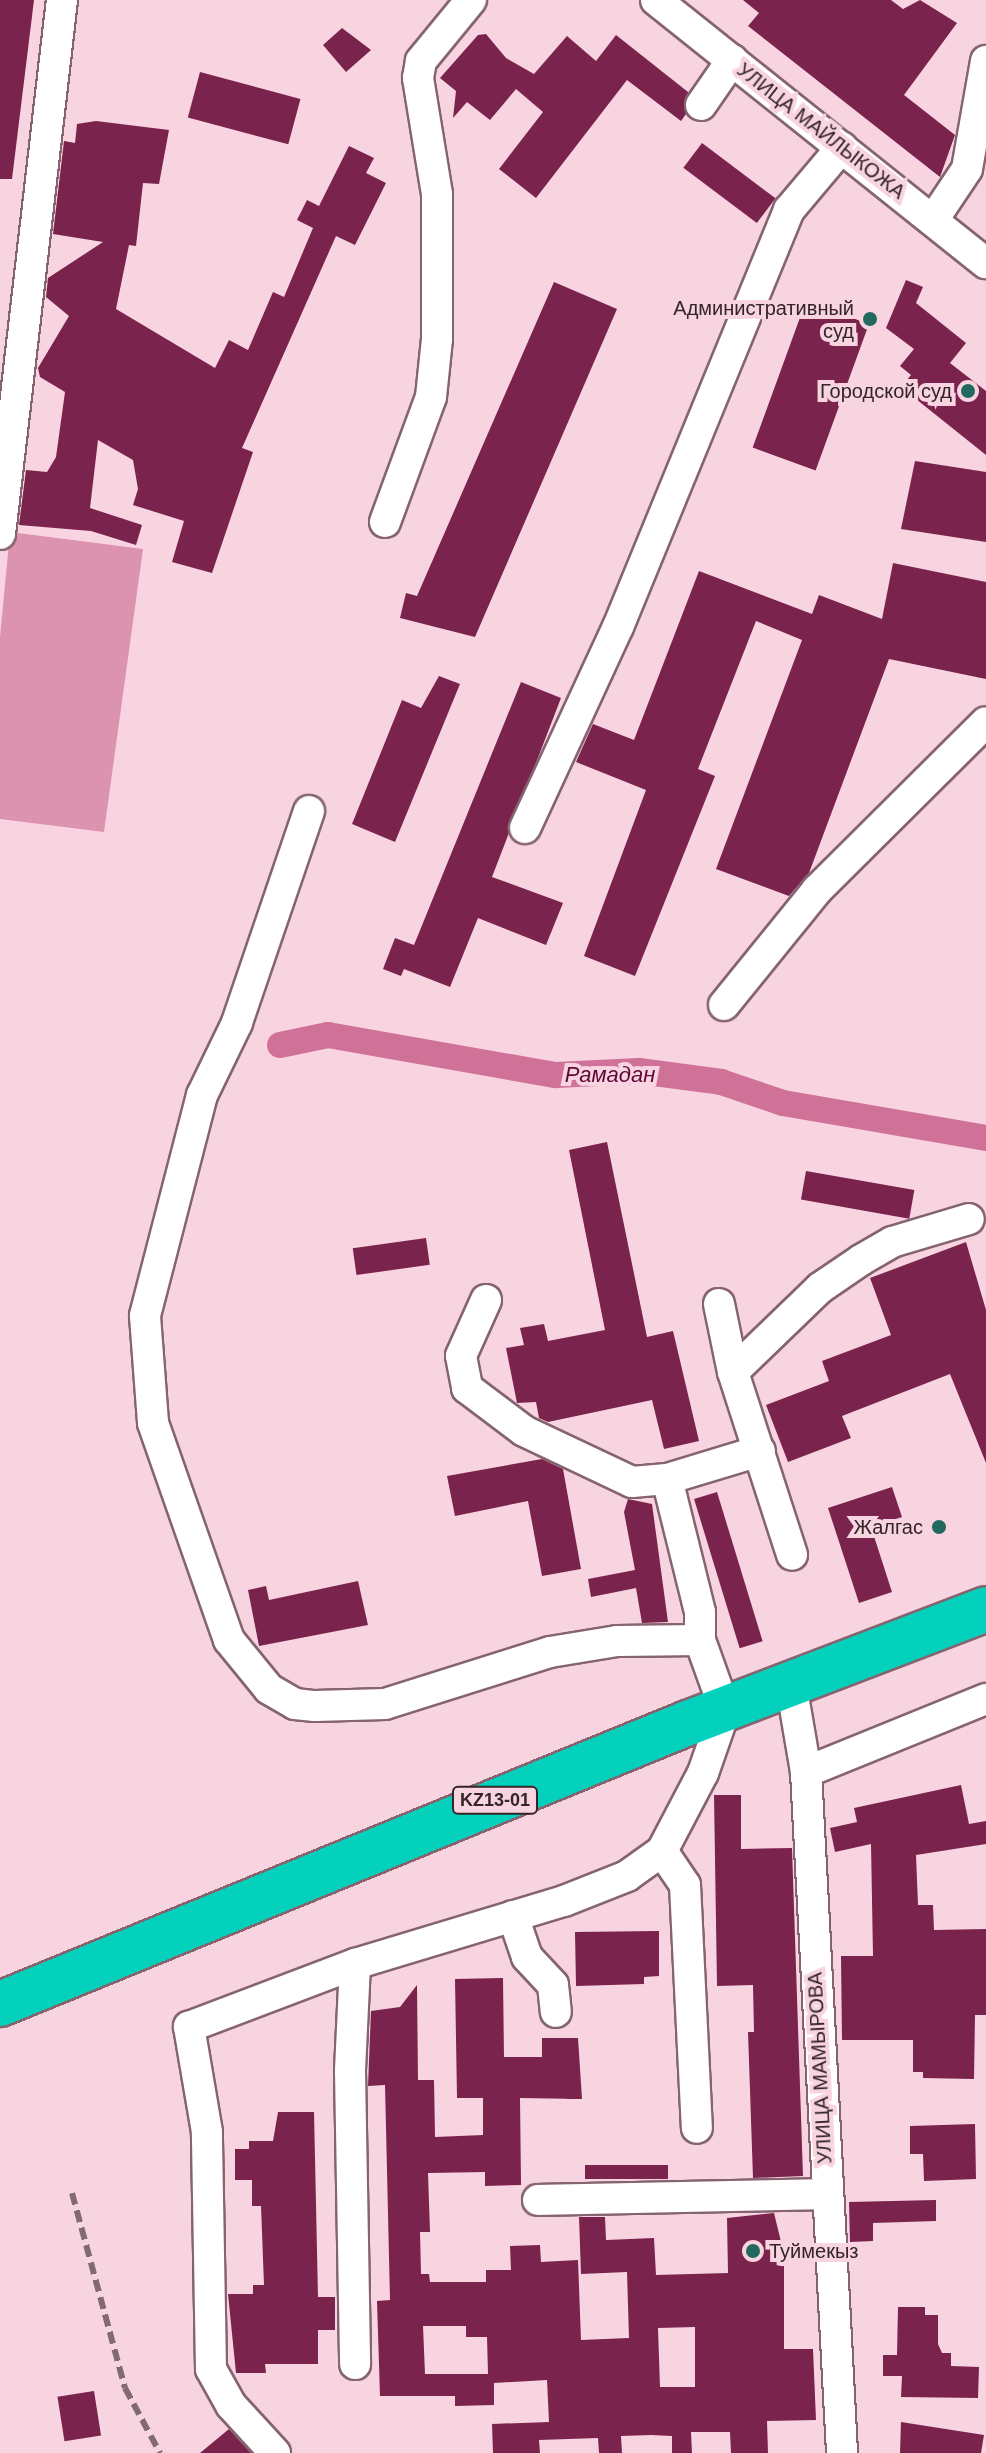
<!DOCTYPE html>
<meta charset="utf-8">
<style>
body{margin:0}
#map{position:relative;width:986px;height:2453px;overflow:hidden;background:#f8d3e0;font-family:Helvetica,sans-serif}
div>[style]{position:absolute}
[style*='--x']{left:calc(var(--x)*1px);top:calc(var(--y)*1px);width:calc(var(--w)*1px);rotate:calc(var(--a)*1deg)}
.green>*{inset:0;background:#dc93af}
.canal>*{height:26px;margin:-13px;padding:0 13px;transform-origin:13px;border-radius:13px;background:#d07198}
.building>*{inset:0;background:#7a234c;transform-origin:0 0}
.roads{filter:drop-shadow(2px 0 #856470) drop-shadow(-2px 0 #856470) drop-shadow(0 2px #856470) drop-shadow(0 -2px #856470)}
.minor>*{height:30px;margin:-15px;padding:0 15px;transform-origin:15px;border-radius:15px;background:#fff}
.highway>*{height:44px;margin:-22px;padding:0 22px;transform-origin:22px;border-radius:22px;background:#03d1bb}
.rail>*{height:6px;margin-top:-3px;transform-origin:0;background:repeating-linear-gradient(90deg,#816a72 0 12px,transparent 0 18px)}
.dots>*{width:22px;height:22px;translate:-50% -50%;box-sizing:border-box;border:4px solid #f8d3e0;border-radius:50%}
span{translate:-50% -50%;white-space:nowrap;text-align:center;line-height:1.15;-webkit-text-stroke:8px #f8d3e0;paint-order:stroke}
.shield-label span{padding:2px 6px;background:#f8d3e0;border:2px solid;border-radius:6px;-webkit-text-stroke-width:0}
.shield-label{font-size:18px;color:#33252a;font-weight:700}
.street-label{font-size:20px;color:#33252a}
.poi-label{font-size:20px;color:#33252a}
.right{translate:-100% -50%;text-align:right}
.left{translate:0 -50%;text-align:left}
.water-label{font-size:22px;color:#5f0736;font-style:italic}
</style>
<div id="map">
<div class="green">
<i style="clip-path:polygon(10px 532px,143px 549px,104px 832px,0 819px,0 637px)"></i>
</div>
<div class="canal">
<i style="--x:280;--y:1045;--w:49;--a:-11.8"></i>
<i style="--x:328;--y:1035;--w:231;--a:10"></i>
<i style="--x:556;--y:1075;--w:83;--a:-2.8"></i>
<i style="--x:639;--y:1071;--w:83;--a:7.6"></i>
<i style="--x:721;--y:1082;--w:65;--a:18.7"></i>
<i style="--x:783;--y:1103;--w:206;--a:9.8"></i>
</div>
<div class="building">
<i style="clip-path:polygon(0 0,34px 0,12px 179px,0 179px)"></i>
<i style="clip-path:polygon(743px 0,891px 0,903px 9px,920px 0,957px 23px,904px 95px,955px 135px,940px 177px,748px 26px,759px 13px)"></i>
<i style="clip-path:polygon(342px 28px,371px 50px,346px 72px,323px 45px)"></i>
<i style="clip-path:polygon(486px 34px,506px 58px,534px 74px,567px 36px,596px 61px,616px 35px,688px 92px,686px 114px,681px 121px,627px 80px,536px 198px,499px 169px,543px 112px,516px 89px,490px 120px,467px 102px,453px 118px,456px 91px,440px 78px,478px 35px)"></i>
<i style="left:200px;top:72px;width:104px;height:47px;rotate:15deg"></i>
<i style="clip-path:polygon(96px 121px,169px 130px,159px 184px,143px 183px,136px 246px,129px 245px,116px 309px,215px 368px,229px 340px,248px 350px,273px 292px,284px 297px,313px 228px,297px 220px,307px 200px,319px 206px,349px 146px,374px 158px,366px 173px,386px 183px,355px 245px,336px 236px,242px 448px,253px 452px,212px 573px,172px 562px,184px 521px,133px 505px,138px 489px,133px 460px,98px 440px,90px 508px,142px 525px,136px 545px,91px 531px,19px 525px,26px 470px,47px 472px,56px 457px,65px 392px,40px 377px,38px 368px,69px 316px,46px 297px,48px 278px,103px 242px,53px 234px,64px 141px,75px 143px,77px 124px)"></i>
<i style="left:702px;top:143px;width:92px;height:31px;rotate:37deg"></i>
<i style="clip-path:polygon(906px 280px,923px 287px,916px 303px,966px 343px,950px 363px,986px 391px,986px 455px,901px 387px,911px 375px,900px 366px,914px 349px,886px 328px)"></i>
<i style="clip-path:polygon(554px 282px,617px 309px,475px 637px,400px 618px,406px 593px,417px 596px)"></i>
<i style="left:806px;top:301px;width:67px;height:156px;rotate:20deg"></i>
<i style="clip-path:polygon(915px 461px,986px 472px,986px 542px,901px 529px)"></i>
<i style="clip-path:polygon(893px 563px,986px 582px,986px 679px,889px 659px,809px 873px,789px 896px,716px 869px,802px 640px,756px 621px,698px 769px,715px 776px,635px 976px,584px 956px,646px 790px,576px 762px,593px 724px,634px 740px,699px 571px,812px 614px,819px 595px,882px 619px)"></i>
<i style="clip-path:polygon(439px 676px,460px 684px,395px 842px,352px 824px,402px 700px,421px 708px)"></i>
<i style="clip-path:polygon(521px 682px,561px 698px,492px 877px,563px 903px,546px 945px,478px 918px,450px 987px,404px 969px,401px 976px,383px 969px,395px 938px,414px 945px)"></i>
<i style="clip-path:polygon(607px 1142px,647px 1337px,673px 1331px,699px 1441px,664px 1449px,652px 1400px,548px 1422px,539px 1418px,536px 1402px,517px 1403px,506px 1348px,524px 1345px,520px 1328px,544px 1324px,548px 1341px,605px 1330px,569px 1150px)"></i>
<i style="left:806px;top:1171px;width:110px;height:29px;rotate:10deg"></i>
<i style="left:426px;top:1238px;width:27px;height:74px;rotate:82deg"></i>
<i style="clip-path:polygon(966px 1242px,986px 1310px,986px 1463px,950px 1374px,842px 1416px,851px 1438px,788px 1462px,766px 1405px,829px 1381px,822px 1361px,891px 1335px,870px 1278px)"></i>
<i style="clip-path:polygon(542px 1459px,563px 1469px,581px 1569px,542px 1576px,528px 1501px,455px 1516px,447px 1476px)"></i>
<i style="clip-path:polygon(892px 1487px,902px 1517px,871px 1527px,892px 1592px,859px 1603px,828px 1508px)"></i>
<i style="left:717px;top:1492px;width:156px;height:24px;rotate:73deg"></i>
<i style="clip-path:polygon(628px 1499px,652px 1504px,668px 1622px,642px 1623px,636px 1588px,591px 1597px,588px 1579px,635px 1570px,624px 1512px)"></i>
<i style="clip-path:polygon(358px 1581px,368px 1625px,259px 1646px,248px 1590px,266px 1586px,269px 1600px)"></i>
<i style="clip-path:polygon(961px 1785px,969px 1824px,986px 1821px,986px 1844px,916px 1855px,918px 1905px,933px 1905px,934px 1930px,986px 1929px,986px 2015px,975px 2015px,974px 2079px,923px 2078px,923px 2072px,913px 2072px,913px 2040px,842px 2040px,841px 1956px,873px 1956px,871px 1844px,835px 1852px,830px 1828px,857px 1822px,854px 1808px)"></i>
<i style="clip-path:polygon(714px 1795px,741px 1795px,741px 1849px,792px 1848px,803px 2176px,753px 2178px,748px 2032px,754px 2032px,753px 1985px,717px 1986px)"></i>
<i style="clip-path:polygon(659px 1931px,659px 1976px,644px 1977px,644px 1984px,576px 1986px,575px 1932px)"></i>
<i style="clip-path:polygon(evenodd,503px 1978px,504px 2057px,542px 2057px,542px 2038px,578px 2038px,582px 2099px,520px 2098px,521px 2185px,485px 2186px,485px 2172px,428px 2173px,430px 2232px,420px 2232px,421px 2274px,429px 2274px,430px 2282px,486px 2282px,486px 2270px,511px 2270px,510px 2246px,540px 2245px,541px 2262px,578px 2260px,581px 2340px,629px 2338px,627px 2272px,581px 2274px,579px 2217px,605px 2217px,606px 2240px,654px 2238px,656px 2275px,728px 2273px,727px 2218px,774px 2213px,784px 2254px,784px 2349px,813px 2349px,816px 2420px,767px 2421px,768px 2453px,731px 2453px,730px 2432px,691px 2432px,692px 2453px,672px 2453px,672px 2436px,651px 2435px,621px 2436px,622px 2453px,599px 2453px,598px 2438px,539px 2440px,540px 2453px,493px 2453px,492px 2424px,549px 2422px,547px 2380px,494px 2383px,494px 2405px,455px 2406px,455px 2396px,380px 2396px,377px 2301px,390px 2300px,385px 2085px,368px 2086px,371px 2011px,400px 2007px,417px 1985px,418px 2080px,434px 2080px,435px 2137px,483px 2135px,483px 2098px,457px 2098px,455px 1979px,503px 1978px,423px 2326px,466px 2326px,466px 2337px,487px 2337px,488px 2374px,425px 2374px,423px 2326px,503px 1978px,695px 2327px,695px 2387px,660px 2387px,658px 2328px,695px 2327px)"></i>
<i style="clip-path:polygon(278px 2112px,314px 2112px,318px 2297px,335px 2297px,335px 2330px,318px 2330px,318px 2364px,265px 2364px,266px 2373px,236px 2373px,228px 2294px,253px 2294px,253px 2285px,264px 2285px,261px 2206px,252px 2206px,252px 2180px,235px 2180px,235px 2149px,249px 2149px,249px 2141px,273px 2141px)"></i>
<i style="clip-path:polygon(975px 2124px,976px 2179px,924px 2181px,923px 2154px,910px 2154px,910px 2126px)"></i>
<i style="left:668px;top:2165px;width:14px;height:83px;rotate:90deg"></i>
<i style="clip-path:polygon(936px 2200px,936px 2221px,873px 2223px,873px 2241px,850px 2242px,849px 2202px)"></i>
<i style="clip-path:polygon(898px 2307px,925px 2307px,925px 2315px,938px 2315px,938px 2344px,942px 2353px,951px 2353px,951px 2366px,979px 2367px,978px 2398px,901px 2397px,902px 2376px,883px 2376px,883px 2355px,897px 2355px)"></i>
<i style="left:94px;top:2391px;width:45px;height:37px;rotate:81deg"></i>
<i style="clip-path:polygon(901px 2422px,984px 2435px,981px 2453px,900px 2453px)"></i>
<i style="clip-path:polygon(229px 2429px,251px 2453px,200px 2453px)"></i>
</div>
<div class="roads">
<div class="minor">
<i style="--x:656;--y:0;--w:422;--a:38.6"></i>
<i style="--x:701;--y:105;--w:55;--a:-55.4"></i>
<i style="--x:933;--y:220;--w:61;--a:-56.3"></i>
<i style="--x:967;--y:169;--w:110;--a:-80"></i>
<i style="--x:385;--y:522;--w:133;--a:-69.8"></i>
<i style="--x:431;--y:397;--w:58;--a:-84.1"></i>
<i style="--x:437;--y:339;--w:145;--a:-90"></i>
<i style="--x:437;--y:194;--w:118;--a:-99.3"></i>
<i style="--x:418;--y:78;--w:17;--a:-80"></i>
<i style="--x:421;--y:61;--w:79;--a:-50.7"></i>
<i style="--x:0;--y:534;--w:538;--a:-83.38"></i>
<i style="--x:309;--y:811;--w:224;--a:108.8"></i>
<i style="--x:237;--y:1023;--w:80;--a:115.9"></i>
<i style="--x:202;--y:1095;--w:228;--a:104.5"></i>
<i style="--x:145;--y:1316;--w:107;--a:85.7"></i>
<i style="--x:153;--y:1423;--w:230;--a:70.7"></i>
<i style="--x:229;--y:1640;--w:63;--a:50.8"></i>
<i style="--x:269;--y:1689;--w:30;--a:30"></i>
<i style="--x:295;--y:1704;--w:20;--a:6"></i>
<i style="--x:315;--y:1706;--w:70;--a:-1.6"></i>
<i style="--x:385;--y:1704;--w:173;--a:-17.5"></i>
<i style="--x:550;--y:1652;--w:68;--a:-9.3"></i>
<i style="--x:617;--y:1641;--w:83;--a:-0.7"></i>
<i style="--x:525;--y:828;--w:221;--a:-65.2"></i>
<i style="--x:618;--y:627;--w:451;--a:-67.7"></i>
<i style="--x:789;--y:210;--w:82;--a:-49.9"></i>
<i style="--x:724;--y:1005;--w:148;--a:-51"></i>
<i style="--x:817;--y:890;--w:238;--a:-44.8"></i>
<i style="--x:486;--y:1300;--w:61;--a:114.1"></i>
<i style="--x:461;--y:1356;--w:33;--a:79"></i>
<i style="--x:467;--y:1388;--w:71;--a:37"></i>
<i style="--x:524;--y:1431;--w:119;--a:25.3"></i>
<i style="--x:632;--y:1482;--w:35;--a:-5"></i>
<i style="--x:667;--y:1479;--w:97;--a:-16.8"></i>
<i style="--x:719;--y:1304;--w:69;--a:78.4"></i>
<i style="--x:733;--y:1372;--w:192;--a:72.1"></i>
<i style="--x:733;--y:1372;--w:121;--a:-44"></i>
<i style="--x:820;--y:1288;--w:50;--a:-34.3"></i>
<i style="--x:861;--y:1260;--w:36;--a:-30"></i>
<i style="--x:892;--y:1242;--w:80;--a:-16.6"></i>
<i style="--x:791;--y:1684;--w:89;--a:80.3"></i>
<i style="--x:806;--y:1772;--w:682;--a:86.97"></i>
<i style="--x:806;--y:1772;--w:194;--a:-22.1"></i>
<i style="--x:662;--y:1851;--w:41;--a:55.9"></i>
<i style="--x:685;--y:1885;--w:243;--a:87.2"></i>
<i style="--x:513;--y:1916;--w:43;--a:71.1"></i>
<i style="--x:527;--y:1957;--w:38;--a:47"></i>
<i style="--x:553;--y:1985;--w:27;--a:84"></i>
<i style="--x:355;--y:1964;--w:107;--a:92.7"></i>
<i style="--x:350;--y:2071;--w:293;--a:89"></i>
<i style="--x:538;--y:2200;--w:289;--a:-1.2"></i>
<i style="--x:275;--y:2453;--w:65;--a:-132.5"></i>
<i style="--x:231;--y:2405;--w:41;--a:-119.1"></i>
<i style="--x:211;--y:2369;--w:237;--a:-91"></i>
<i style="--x:207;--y:2132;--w:107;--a:-99.7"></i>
<i style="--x:189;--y:2027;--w:178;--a:-20.8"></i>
<i style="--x:355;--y:1964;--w:218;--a:-16.8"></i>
<i style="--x:564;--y:1901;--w:68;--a:-21.6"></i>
<i style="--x:627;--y:1876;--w:43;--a:-35.5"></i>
<i style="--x:662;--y:1851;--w:88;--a:-62.3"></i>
<i style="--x:703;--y:1773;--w:67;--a:-70.8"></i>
<i style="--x:725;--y:1710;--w:74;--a:-109.7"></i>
<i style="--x:700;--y:1640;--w:28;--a:-90"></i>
<i style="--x:700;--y:1612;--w:137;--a:-103.9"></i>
</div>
<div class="highway">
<i style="--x:0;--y:2004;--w:743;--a:-22.22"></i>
<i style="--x:688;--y:1723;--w:319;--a:-20.9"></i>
</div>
</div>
<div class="rail">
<i style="--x:72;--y:2193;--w:202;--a:74.8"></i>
<i style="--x:125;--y:2388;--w:74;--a:61.7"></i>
</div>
<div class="dots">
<i style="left:870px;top:319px;background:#226a60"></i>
<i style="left:968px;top:391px;background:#226a60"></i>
<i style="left:939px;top:1527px;background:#226a60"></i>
<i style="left:753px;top:2251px;background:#226a60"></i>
</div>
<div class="shield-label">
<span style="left:495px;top:1800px">KZ13-01</span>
</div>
<div class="street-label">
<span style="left:821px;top:131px;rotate:38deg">УЛИЦА МАЙЛЫКОЖА</span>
<span style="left:820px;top:2068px;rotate:-93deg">УЛИЦА МАМЫРОВА</span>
</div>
<div class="poi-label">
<span class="right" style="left:854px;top:320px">Административный<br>суд</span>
<span class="right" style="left:952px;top:391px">Городской суд</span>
<span class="right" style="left:923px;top:1527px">Жалгас</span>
<span class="left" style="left:769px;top:2251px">Туймекыз</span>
</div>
<div class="water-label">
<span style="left:610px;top:1075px">Рамадан</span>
</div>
</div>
